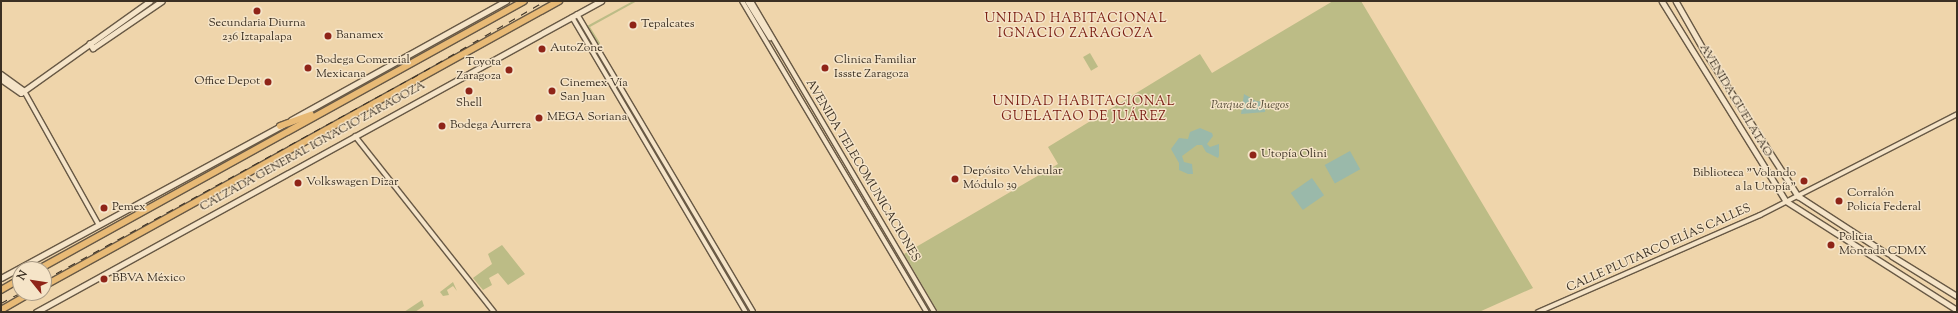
<!DOCTYPE html>
<meta charset="utf-8">
<style>
body{margin:0}
#map{position:relative;width:1958px;height:313px;overflow:hidden;background:#efd5ab;font-family:"Sorts Mill Goudy",serif}
div>[style]{position:absolute}
[style*='--x']{left:calc(var(--x)*1px);top:calc(var(--y)*1px);width:calc(var(--w)*1px);rotate:calc(var(--a)*1deg)}
.green>*{inset:0;background:#bcbc86;transform-origin:0 0}
.water>*{inset:0;background:#9ab9aa;transform-origin:0 0}
.roads{filter:drop-shadow(1px 0 #685945) drop-shadow(-1px 0 #685945) drop-shadow(0 1px #685945) drop-shadow(0 -1px #685945)}
.tertiary>*{height:4px;margin:-2px;padding:0 2px;transform-origin:2px;border-radius:2px;background:#f5e4c8}
.secondary>*{height:4.5px;margin:-2.25px;padding:0 2.25px;transform-origin:2.25px;border-radius:2.25px;background:#f5e4c8}
.motorway>*{height:6px;margin:-3px;padding:0 3px;transform-origin:3px;border-radius:3px;background:#e8ba76}
.rail>*{height:1px;margin-top:-0.5px;transform-origin:0;background:repeating-linear-gradient(90deg,#3b3023 0 7px,transparent 0 14px)}
.dots>*{width:11px;height:11px;translate:-50% -50%;box-sizing:border-box;border:2px solid #f5e4c8;border-radius:50%}
span{translate:-50% -50%;white-space:nowrap;text-align:center;line-height:1.15;-webkit-text-stroke:3px #f5e4c8;paint-order:stroke}
.poi-label{font-size:12px;color:#3b3023}
.left{translate:0 -50%;text-align:left}
.right{translate:-100% -50%;text-align:right}
.street-label{font-size:12px;color:#3b3023}
.park-label{font-size:12px;color:#554c37;font-style:italic}
.neighbourhood-label{font-size:13px;color:#7a1f14;letter-spacing:1px}
.frame{position:absolute;inset:0;border:2px solid #3b3023;pointer-events:none}
.north{position:absolute;left:12px;top:261px;width:40px;height:40px;box-sizing:border-box;background:#f5e4c8;border:1px solid #ab9c86;border-radius:50%;rotate:300deg;font-size:11px;font-weight:700;line-height:16px;text-align:center;color:#3b3023}
.north::after{content:'';display:block;margin:auto;width:14px;height:18px;background:#8f2418;clip-path:polygon(50% 0,100% 100%,50% 72%,0 100%)}
</style>
<div id="map">
<div class="green">
<i style="clip-path:polygon(633px 1px,637px 1px,590px 27px,600px 43px,599px 46px,587px 26px)"></i>
<i style="clip-path:polygon(1333px 1px,1361px 1px,1533px 288px,1479px 312px,938px 312px,904px 254px,1058px 164px,1048px 147px,1200px 54px,1212px 73px)"></i>
<i style="left:1090px;top:53px;width:16px;height:8px;rotate:60deg"></i>
<i style="clip-path:polygon(502px 245px,525px 274px,508px 285px,498px 273px,489px 278px,492px 285px,483px 290px,473px 278px,492px 264px,488px 254px)"></i>
<i style="clip-path:polygon(453px 282px,457px 291px,453px 286px,447px 290px,449px 295px,443px 296px,440px 292px)"></i>
<i style="clip-path:polygon(422px 300px,424px 306px,415px 312px,404px 312px)"></i>
</div>
<div class="water">
<i style="clip-path:polygon(1244px 94px,1256px 101px,1266px 102px,1265px 112px,1241px 114px)"></i>
<i style="clip-path:polygon(1200px 128px,1212px 133px,1213px 136px,1207px 144px,1210px 147px,1219px 144px,1219px 156px,1218px 158px,1206px 152px,1202px 145px,1197px 145px,1182px 156px,1184px 162px,1192px 164px,1193px 174px,1188px 174px,1179px 170px,1179px 163px,1171px 149px,1179px 138px,1188px 139px,1190px 132px)"></i>
<i style="left:1350px;top:151px;width:21px;height:29px;rotate:61deg"></i>
<i style="left:1312px;top:178px;width:21px;height:26px;rotate:55deg"></i>
</div>
<div class="roads">
<div class="tertiary">
<i style="--x:742;--y:1;--w:362;--a:59.3"></i>
<i style="--x:747;--y:1;--w:44;--a:58.1"></i>
<i style="--x:751;--y:1;--w:361;--a:59.5"></i>
<i style="--x:577;--y:14;--w:346;--a:59.4"></i>
<i style="--x:572;--y:17;--w:342;--a:59.5"></i>
<i style="--x:24;--y:91;--w:154;--a:60.8"></i>
<i style="--x:355;--y:136;--w:224;--a:51.7"></i>
<i style="--x:1881;--y:250;--w:13;--a:29"></i>
<i style="--x:1538;--y:312;--w:242;--a:-23.6"></i>
<i style="--x:1760;--y:215;--w:221;--a:-27.1"></i>
</div>
<div class="secondary">
<i style="--x:1662;--y:1;--w:235;--a:58.2"></i>
<i style="--x:1786;--y:201;--w:203;--a:32.5"></i>
<i style="--x:1676;--y:1;--w:56;--a:60.3"></i>
<i style="--x:1704;--y:50;--w:174;--a:57.2"></i>
<i style="--x:1798;--y:196;--w:99;--a:33"></i>
<i style="--x:90;--y:43;--w:6;--a:59"></i>
<i style="--x:93;--y:48;--w:83;--a:-34.3"></i>
<i style="--x:1;--y:74;--w:29;--a:36"></i>
<i style="--x:1;--y:79;--w:24;--a:35"></i>
<i style="--x:21;--y:93;--w:158;--a:-35.5"></i>
<i style="--x:291;--y:120;--w:246;--a:-29"></i>
<i style="--x:1892;--y:256;--w:76;--a:31.6"></i>
<i style="--x:1;--y:278;--w:321;--a:-28.5"></i>
<i style="--x:36;--y:312;--w:645;--a:-28.83"></i>
</div>
<div class="motorway">
<i style="--x:280;--y:126;--w:33;--a:-20"></i>
<i style="--x:39;--y:269;--w:554;--a:-28.92"></i>
<i style="--x:44;--y:286;--w:589;--a:-28.96"></i>
<i style="--x:1;--y:290;--w:22;--a:-30"></i>
<i style="--x:1;--y:310;--w:34;--a:-30"></i>
</div>
</div>
<div class="rail">
<i style="--x:44;--y:280;--w:420;--a:-28.8"></i>
<i style="--x:412;--y:78;--w:154;--a:-30.1"></i>
<i style="--x:1;--y:303;--w:21;--a:-28"></i>
</div>
<div class="dots">
<i style="left:257px;top:11px;background:#8f2418"></i>
<i style="left:633px;top:25px;background:#8f2418"></i>
<i style="left:328px;top:36px;background:#8f2418"></i>
<i style="left:542px;top:49px;background:#8f2418"></i>
<i style="left:308px;top:68px;background:#8f2418"></i>
<i style="left:825px;top:68px;background:#8f2418"></i>
<i style="left:509px;top:70px;background:#8f2418"></i>
<i style="left:268px;top:82px;background:#8f2418"></i>
<i style="left:469px;top:91px;background:#8f2418"></i>
<i style="left:552px;top:91px;background:#8f2418"></i>
<i style="left:539px;top:118px;background:#8f2418"></i>
<i style="left:442px;top:126px;background:#8f2418"></i>
<i style="left:1253px;top:155px;background:#8f2418"></i>
<i style="left:955px;top:179px;background:#8f2418"></i>
<i style="left:1804px;top:181px;background:#8f2418"></i>
<i style="left:298px;top:183px;background:#8f2418"></i>
<i style="left:1839px;top:201px;background:#8f2418"></i>
<i style="left:104px;top:208px;background:#8f2418"></i>
<i style="left:1831px;top:245px;background:#8f2418"></i>
<i style="left:104px;top:279px;background:#8f2418"></i>
</div>
<div class="poi-label">
<span style="left:257px;top:31px">Secundaria Diurna<br>236 Iztapalapa</span>
<span class="left" style="left:641px;top:25px">Tepalcates</span>
<span class="left" style="left:336px;top:36px">Banamex</span>
<span class="left" style="left:550px;top:49px">AutoZone</span>
<span class="left" style="left:316px;top:68px">Bodega Comercial<br>Mexicana</span>
<span class="left" style="left:834px;top:68px">Clinica Familiar<br>Issste Zaragoza</span>
<span class="right" style="left:501px;top:70px">Toyota<br>Zaragoza</span>
<span class="right" style="left:260px;top:82px">Office Depot</span>
<span class="left" style="left:560px;top:91px">Cinemex Vía<br>San Juan</span>
<span style="left:469px;top:104px">Shell</span>
<span class="left" style="left:547px;top:118px">MEGA Soriana</span>
<span class="left" style="left:450px;top:126px">Bodega Aurrera</span>
<span class="left" style="left:1261px;top:155px">Utopía Olini</span>
<span class="left" style="left:963px;top:179px">Depósito Vehicular<br>Módulo 39</span>
<span class="right" style="left:1796px;top:181px">Biblioteca "Volando<br>a la Utopía"</span>
<span class="left" style="left:306px;top:183px">Volkswagen Dizar</span>
<span class="left" style="left:1847px;top:201px">Corralón<br>Policía Federal</span>
<span class="left" style="left:112px;top:208px">Pemex</span>
<span class="left" style="left:1839px;top:245px">Policia<br>Montada CDMX</span>
<span class="left" style="left:112px;top:279px">BBVA México</span>
</div>
<div class="street-label">
<span style="left:1735px;top:101px;rotate:59deg">AVENIDA GUELATAO</span>
<span style="left:313px;top:147px;rotate:-29deg">CALZADA GENERAL IGNACIO ZARAGOZA</span>
<span style="left:862px;top:171px;rotate:59deg">AVENIDA TELECOMUNICACIONES</span>
<span style="left:1659px;top:249px;rotate:-24deg">CALLE PLUTARCO ELÍAS CALLES</span>
</div>
<div class="park-label">
<span style="left:1250px;top:106px">Parque de Juegos</span>
</div>
<div class="neighbourhood-label">
<span style="left:1076px;top:27px">UNIDAD HABITACIONAL<br>IGNACIO ZARAGOZA</span>
<span style="left:1084px;top:110px">UNIDAD HABITACIONAL<br>GUELATAO DE JUÁREZ</span>
</div>
<div class="frame"></div>
<div class="north">N</div>
</div>
